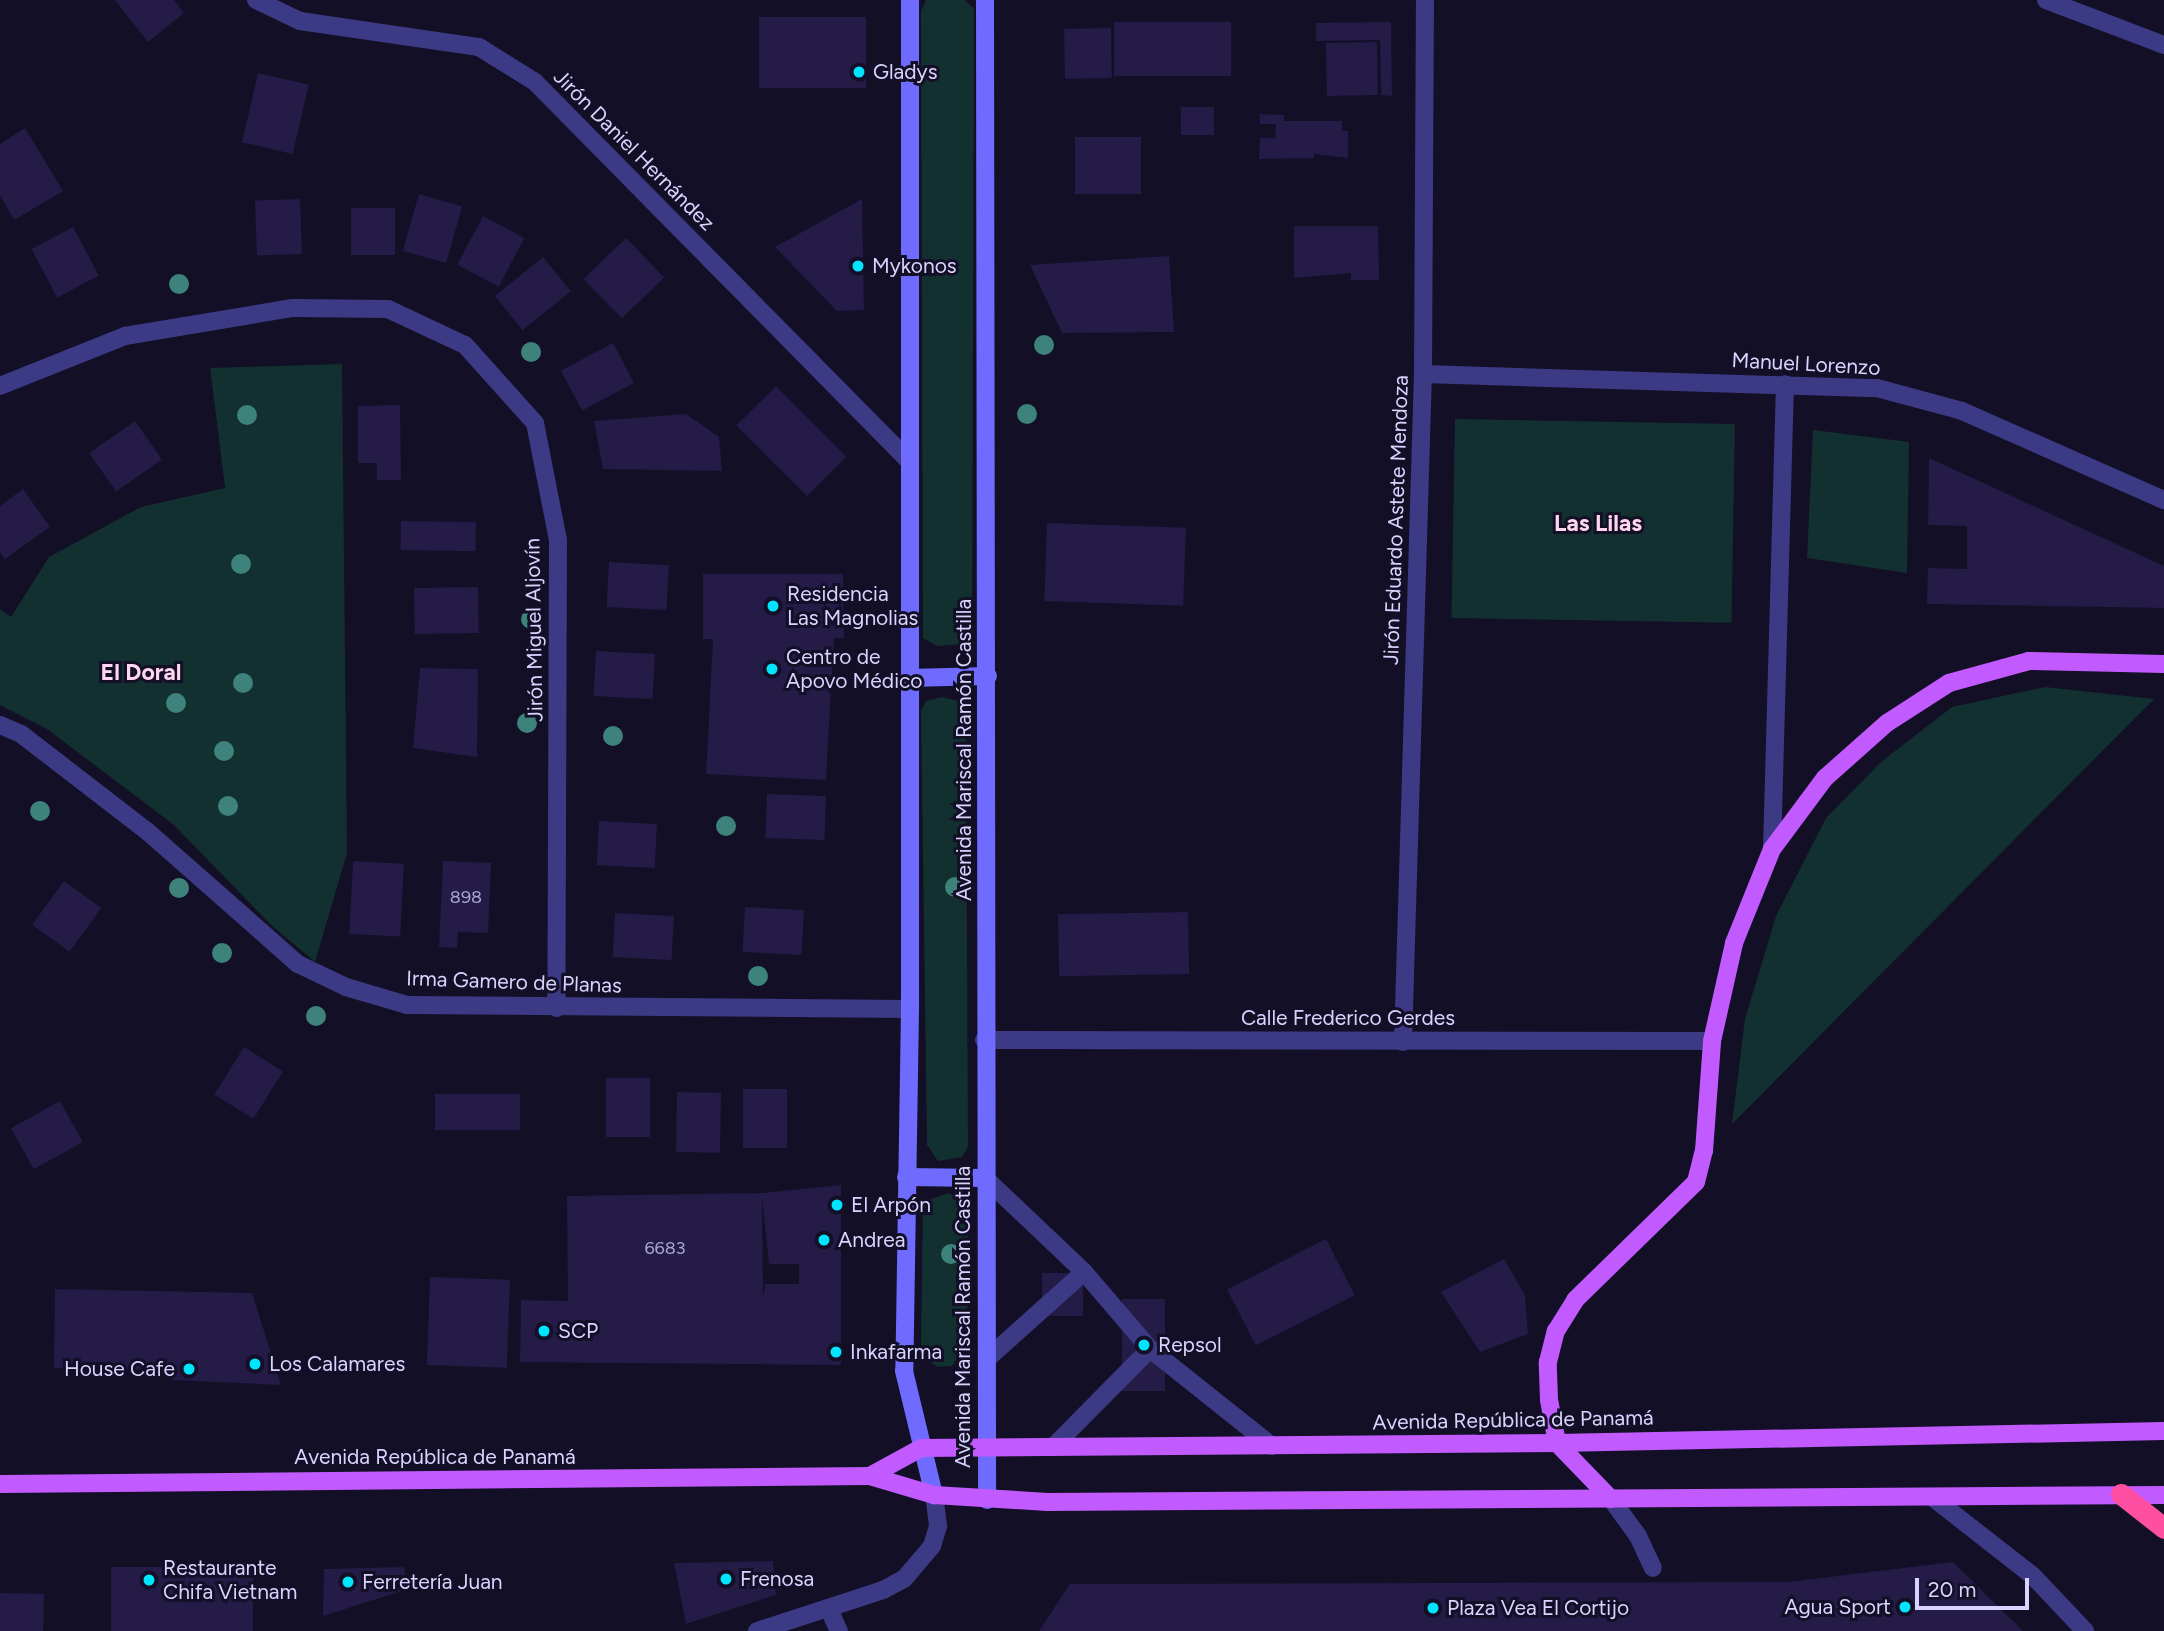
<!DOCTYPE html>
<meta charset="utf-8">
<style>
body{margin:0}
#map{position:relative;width:2164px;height:1631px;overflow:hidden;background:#130f26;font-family:Figtree,sans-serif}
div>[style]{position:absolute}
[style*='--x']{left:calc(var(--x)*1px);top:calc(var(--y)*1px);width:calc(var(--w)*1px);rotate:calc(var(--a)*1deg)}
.green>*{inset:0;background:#12302f;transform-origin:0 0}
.building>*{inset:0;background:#241b47;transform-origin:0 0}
.service>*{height:18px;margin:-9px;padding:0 9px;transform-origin:9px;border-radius:9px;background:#3d3a85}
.minor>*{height:18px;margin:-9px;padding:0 9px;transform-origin:9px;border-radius:9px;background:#3d3a85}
.secondary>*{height:18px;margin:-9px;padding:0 9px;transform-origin:9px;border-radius:9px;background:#6f6bff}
.primary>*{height:18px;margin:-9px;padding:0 9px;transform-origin:9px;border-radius:9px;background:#c25bff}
.motorway>*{height:21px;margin:-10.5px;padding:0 10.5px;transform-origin:10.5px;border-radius:10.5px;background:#ff4fa3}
.trees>*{width:20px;height:20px;margin:-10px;border-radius:50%;background:#3d827b}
.dots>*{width:19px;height:19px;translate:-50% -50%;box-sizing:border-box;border:4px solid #130f26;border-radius:50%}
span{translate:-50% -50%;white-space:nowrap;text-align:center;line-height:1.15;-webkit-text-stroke:6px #130f26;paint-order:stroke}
.number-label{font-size:18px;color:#aca6d1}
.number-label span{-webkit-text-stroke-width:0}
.poi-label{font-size:21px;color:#d9d4ff}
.left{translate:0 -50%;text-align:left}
.right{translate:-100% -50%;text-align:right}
.street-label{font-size:21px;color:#d9d4ff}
.neighbourhood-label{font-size:23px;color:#ffd6f0;font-weight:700}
.scale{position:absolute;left:1915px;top:1578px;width:114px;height:32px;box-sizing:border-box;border:4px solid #d9d4ff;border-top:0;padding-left:9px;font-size:21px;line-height:24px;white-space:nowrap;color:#d9d4ff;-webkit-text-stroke:5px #130f26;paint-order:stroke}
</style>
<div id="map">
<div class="green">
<i style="clip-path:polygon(926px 0,965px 0,974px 9px,972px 636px,964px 644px,937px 646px,923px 638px,921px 11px)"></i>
<i style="clip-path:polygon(342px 364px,347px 853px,315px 962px,270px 924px,174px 825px,47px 729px,0 705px,0 609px,11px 617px,49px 557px,141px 507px,225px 488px,210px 368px)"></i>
<i style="left:1455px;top:419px;width:280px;height:199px;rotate:1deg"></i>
<i style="clip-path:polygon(1813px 430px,1909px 442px,1907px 573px,1807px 558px)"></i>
<i style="clip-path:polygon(2045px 687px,2154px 699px,1732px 1124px,1745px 1019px,1776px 916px,1826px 818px,1882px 761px,1952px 707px)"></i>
<i style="clip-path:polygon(942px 697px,959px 701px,966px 712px,968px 1147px,962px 1157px,938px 1161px,927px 1145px,921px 711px,926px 701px)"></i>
<i style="clip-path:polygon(949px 1193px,962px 1201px,968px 1215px,967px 1343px,952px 1366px,938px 1367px,927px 1360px,921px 1347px,923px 1202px)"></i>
</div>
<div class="building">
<i style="clip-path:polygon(115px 0,174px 0,184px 13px,148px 42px)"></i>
<i style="left:759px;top:17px;width:107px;height:71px"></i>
<i style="left:1231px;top:22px;width:54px;height:117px;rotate:90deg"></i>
<i style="clip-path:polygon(1391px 22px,1392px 96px,1381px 95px,1380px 40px,1316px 41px,1316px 23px)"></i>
<i style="left:1111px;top:28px;width:50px;height:47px;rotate:89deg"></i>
<i style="left:1377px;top:42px;width:53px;height:51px;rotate:89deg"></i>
<i style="left:258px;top:73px;width:52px;height:71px;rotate:13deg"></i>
<i style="left:1181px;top:107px;width:33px;height:28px"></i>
<i style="clip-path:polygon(1259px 114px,1284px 115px,1284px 121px,1342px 121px,1342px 131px,1348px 131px,1348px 158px,1314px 154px,1314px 158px,1259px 159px,1260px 138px,1275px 138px,1276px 124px,1260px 124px)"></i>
<i style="clip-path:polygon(25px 128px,63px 191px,14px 220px,0 195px,0 144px)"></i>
<i style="left:1075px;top:137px;width:66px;height:57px"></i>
<i style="left:419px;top:194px;width:45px;height:59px;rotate:16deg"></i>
<i style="left:300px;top:199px;width:55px;height:45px;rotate:88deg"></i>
<i style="clip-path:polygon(862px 199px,864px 310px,837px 311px,775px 247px)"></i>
<i style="left:351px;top:208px;width:44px;height:47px"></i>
<i style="left:483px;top:216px;width:47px;height:55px;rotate:28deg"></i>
<i style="clip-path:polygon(1294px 226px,1378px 226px,1379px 280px,1351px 280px,1351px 273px,1294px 278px)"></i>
<i style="left:73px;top:227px;width:55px;height:47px;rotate:62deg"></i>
<i style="left:626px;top:238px;width:55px;height:59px;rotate:46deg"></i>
<i style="clip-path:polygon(1169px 256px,1174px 332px,1062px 333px,1030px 265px)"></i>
<i style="left:543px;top:257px;width:44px;height:62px;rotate:51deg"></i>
<i style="left:613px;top:343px;width:45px;height:59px;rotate:62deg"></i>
<i style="left:776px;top:386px;width:100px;height:56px;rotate:45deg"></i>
<i style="clip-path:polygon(400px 405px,401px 480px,377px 480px,377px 463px,358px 463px,358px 406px)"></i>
<i style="clip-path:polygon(686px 414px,719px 437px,722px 471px,603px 469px,594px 421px)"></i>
<i style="left:135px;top:421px;width:47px;height:56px;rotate:55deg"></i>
<i style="clip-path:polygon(1929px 458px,2164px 566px,2164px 608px,1927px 604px,1928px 568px,1967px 569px,1967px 526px,1928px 525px)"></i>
<i style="clip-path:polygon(23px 489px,50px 527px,5px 559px,0 552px,0 506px)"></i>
<i style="left:401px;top:521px;width:75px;height:29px;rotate:1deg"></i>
<i style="left:1047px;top:523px;width:139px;height:78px;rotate:2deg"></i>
<i style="left:609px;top:562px;width:60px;height:45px;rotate:3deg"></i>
<i style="clip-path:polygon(703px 574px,843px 574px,844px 638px,834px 638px,826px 780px,706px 774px,713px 639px,703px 639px)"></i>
<i style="left:478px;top:587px;width:46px;height:64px;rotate:89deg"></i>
<i style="left:596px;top:651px;width:59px;height:45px;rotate:3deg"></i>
<i style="clip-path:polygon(420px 668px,478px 669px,477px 757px,413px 748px)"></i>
<i style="left:767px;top:794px;width:59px;height:44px;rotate:2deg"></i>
<i style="left:599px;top:821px;width:58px;height:44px;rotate:3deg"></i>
<i style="left:353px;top:861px;width:51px;height:73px;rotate:3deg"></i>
<i style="clip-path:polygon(443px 861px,491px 863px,488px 933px,458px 932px,457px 948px,439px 947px)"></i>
<i style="left:64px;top:881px;width:46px;height:54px;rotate:36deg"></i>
<i style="left:745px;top:907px;width:59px;height:45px;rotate:3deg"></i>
<i style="left:1188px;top:912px;width:62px;height:130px;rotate:89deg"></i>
<i style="left:615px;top:913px;width:59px;height:44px;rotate:3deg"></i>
<i style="left:244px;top:1047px;width:46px;height:56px;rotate:32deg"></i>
<i style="left:606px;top:1078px;width:44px;height:59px"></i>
<i style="left:743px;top:1089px;width:44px;height:59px"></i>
<i style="left:677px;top:1092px;width:44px;height:60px;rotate:1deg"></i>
<i style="left:520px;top:1094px;width:36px;height:85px;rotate:90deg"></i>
<i style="left:60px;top:1101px;width:47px;height:56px;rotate:61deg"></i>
<i style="clip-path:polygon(evenodd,841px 1185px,841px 1365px,520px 1362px,521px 1300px,568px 1301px,567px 1196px,762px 1193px,841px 1185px,762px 1197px,769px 1264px,799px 1264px,799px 1284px,765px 1284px,763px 1299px,762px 1197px)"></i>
<i style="left:1326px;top:1239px;width:63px;height:111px;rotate:63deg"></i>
<i style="clip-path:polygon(1504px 1259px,1525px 1295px,1528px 1334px,1480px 1352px,1441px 1292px)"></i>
<i style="left:1042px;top:1273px;width:41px;height:43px"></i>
<i style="left:430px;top:1277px;width:80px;height:88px;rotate:2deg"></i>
<i style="clip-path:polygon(55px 1289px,252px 1293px,281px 1385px,172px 1380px,173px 1370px,54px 1368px)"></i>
<i style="left:1122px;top:1299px;width:43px;height:92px"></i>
<i style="clip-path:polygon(773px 1561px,776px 1595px,686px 1624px,674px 1563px)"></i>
<i style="clip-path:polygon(1953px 1562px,2023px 1631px,1039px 1631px,1070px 1584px,1788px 1582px)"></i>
<i style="left:111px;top:1567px;width:142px;height:64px"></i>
<i style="clip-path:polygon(404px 1567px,408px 1589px,323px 1616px,324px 1569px)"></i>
<i style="left:0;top:1593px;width:44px;height:38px;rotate:1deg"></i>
</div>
<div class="service">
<i style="--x:985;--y:1178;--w:137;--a:43.5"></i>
<i style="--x:1084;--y:1272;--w:101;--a:49.4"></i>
<i style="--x:1150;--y:1349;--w:156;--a:38.5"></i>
<i style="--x:989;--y:1357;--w:127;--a:-41.8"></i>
<i style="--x:1053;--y:1447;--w:138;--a:-45.3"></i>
<i style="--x:1611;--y:1499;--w:46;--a:53.9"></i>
<i style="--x:1638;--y:1536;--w:35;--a:65"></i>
</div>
<div class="minor">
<i style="--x:256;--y:0;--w:49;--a:25.5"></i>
<i style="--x:300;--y:21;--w:181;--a:8.3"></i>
<i style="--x:479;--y:47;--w:66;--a:32"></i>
<i style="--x:535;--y:82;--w:532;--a:45.38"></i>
<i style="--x:2046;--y:0;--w:126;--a:20.9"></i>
<i style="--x:1423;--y:374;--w:454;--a:1.8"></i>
<i style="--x:1877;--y:388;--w:88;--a:15.1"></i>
<i style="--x:1962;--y:411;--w:221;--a:23.8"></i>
<i style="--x:0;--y:386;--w:135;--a:-21.8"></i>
<i style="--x:125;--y:336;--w:170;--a:-9.5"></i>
<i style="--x:293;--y:308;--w:95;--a:0.6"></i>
<i style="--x:388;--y:309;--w:85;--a:25.1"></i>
<i style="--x:465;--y:345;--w:105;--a:48.1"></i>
<i style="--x:535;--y:423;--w:119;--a:78.9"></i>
<i style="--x:558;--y:540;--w:468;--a:90.2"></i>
<i style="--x:0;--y:725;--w:23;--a:23"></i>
<i style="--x:21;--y:734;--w:159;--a:37.6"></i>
<i style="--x:147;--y:831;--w:201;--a:41.4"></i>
<i style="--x:298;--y:964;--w:53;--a:25.6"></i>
<i style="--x:346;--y:987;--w:64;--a:16.4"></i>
<i style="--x:407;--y:1005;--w:503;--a:0.46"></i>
<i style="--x:1772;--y:849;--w:465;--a:-88.4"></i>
<i style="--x:984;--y:1040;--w:728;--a:0.08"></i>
<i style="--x:1403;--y:1042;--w:668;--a:-88.29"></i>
<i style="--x:1423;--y:374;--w:374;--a:-89.7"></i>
<i style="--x:1932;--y:1497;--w:128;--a:38"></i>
<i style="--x:2033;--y:1576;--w:76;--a:46.6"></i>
<i style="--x:829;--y:1609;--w:24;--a:66"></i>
<i style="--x:757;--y:1631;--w:133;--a:-18"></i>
<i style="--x:883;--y:1590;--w:24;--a:-28"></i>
<i style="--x:904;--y:1579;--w:43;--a:-49.7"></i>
<i style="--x:932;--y:1546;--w:21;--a:-73"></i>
<i style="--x:938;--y:1526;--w:31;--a:-97"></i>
</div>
<div class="secondary">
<i style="--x:910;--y:0;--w:1009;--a:90"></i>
<i style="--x:910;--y:1009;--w:362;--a:90.9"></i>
<i style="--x:904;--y:1371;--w:128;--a:76.4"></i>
<i style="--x:985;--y:0;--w:1500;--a:89.92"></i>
<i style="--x:909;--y:678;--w:79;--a:-1.5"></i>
<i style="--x:906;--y:1177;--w:79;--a:0.7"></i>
</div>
<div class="primary">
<i style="--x:870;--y:1476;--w:58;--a:-28.8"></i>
<i style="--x:921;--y:1448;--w:636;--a:-0.45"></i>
<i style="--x:1557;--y:1443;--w:607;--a:-1.13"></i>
<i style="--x:0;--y:1484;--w:870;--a:-0.53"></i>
<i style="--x:870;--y:1476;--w:67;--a:16.5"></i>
<i style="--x:934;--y:1495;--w:114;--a:3.5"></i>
<i style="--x:1048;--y:1502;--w:1116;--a:-0.36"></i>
<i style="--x:1611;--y:1499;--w:78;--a:-134"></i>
<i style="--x:1557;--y:1443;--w:44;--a:-100.5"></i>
<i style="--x:1549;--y:1400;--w:38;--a:-92"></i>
<i style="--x:1548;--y:1362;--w:32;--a:-76"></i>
<i style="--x:1556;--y:1331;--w:36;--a:-58"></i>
<i style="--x:1575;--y:1300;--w:169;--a:-44.3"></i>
<i style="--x:1696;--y:1182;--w:32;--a:-76"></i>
<i style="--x:1704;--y:1151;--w:110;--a:-85.8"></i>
<i style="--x:1712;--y:1041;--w:100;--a:-77.3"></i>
<i style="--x:1734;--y:943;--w:101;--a:-68"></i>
<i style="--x:1772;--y:849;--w:89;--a:-53.3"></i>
<i style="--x:1825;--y:778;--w:83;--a:-41.6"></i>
<i style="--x:1887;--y:723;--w:74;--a:-32.8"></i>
<i style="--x:1949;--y:683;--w:83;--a:-15.4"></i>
<i style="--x:2029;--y:661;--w:135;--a:1.3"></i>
</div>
<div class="motorway">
<i style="--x:2121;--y:1494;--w:55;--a:38.3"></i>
</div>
<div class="trees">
<i style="left:179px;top:284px"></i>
<i style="left:1044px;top:345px"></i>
<i style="left:531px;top:352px"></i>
<i style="left:1027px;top:414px"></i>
<i style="left:247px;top:415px"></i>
<i style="left:241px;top:564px"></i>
<i style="left:531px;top:619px"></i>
<i style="left:243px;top:683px"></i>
<i style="left:176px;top:703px"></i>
<i style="left:527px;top:723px"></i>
<i style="left:613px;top:736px"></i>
<i style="left:224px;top:751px"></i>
<i style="left:228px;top:806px"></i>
<i style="left:40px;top:811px"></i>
<i style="left:726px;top:826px"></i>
<i style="left:955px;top:887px"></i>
<i style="left:179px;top:888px"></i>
<i style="left:222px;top:953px"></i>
<i style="left:758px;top:976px"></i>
<i style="left:316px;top:1016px"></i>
<i style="left:951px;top:1254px"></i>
</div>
<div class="dots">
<i style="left:859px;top:72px;background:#00e5ff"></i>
<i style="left:858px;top:266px;background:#00e5ff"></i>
<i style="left:773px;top:606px;background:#00e5ff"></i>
<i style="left:772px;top:669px;background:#00e5ff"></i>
<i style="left:837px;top:1205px;background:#00e5ff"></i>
<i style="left:824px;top:1240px;background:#00e5ff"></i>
<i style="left:544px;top:1331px;background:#00e5ff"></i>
<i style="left:1144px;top:1345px;background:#00e5ff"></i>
<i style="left:836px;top:1352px;background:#00e5ff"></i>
<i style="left:255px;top:1364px;background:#00e5ff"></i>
<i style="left:189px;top:1369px;background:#00e5ff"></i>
<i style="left:726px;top:1579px;background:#00e5ff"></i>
<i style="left:149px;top:1580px;background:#00e5ff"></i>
<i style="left:348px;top:1582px;background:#00e5ff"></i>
<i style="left:1905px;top:1607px;background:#00e5ff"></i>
<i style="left:1433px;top:1608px;background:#00e5ff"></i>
</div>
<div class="number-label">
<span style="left:466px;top:897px">898</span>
<span style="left:665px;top:1248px">6683</span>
</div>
<div class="poi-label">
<span class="left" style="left:873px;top:72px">Gladys</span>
<span class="left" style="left:872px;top:266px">Mykonos</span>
<span class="left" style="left:787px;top:606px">Residencia<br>Las Magnolias</span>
<span class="left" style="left:786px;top:669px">Centro de<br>Apovo Médico</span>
<span class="left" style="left:851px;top:1205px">El Arpón</span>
<span class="left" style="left:838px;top:1240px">Andrea</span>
<span class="left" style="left:558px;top:1331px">SCP</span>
<span class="left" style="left:1158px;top:1345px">Repsol</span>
<span class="left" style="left:850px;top:1352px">Inkafarma</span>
<span class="left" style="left:269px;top:1364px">Los Calamares</span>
<span class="right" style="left:175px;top:1369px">House Cafe</span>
<span class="left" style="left:163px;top:1580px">Restaurante<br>Chifa Vietnam</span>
<span class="left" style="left:740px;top:1579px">Frenosa</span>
<span class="left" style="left:362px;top:1582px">Ferretería Juan</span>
<span class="right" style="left:1891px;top:1607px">Agua Sport</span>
<span class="left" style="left:1447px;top:1608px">Plaza Vea El Cortijo</span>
</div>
<div class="street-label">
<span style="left:634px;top:150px;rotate:45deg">Jirón Daniel Hernández</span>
<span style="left:1806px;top:364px;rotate:3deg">Manuel Lorenzo</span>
<span style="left:1396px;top:520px;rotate:-88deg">Jirón Eduardo Astete Mendoza</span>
<span style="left:534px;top:630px;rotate:-91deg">Jirón Miguel Aljovín</span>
<span style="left:964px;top:750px;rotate:-90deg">Avenida Mariscal Ramón Castilla</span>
<span style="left:514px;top:982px;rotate:2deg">Irma Gamero de Planas</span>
<span style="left:1348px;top:1018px">Calle Frederico Gerdes</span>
<span style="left:963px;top:1317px;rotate:-90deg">Avenida Mariscal Ramón Castilla</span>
<span style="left:1513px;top:1420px;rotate:-1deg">Avenida República de Panamá</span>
<span style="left:435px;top:1457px">Avenida República de Panamá</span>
</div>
<div class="neighbourhood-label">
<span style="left:1598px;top:523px">Las Lilas</span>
<span style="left:141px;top:672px">El Doral</span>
</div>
<div class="scale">20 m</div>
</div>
